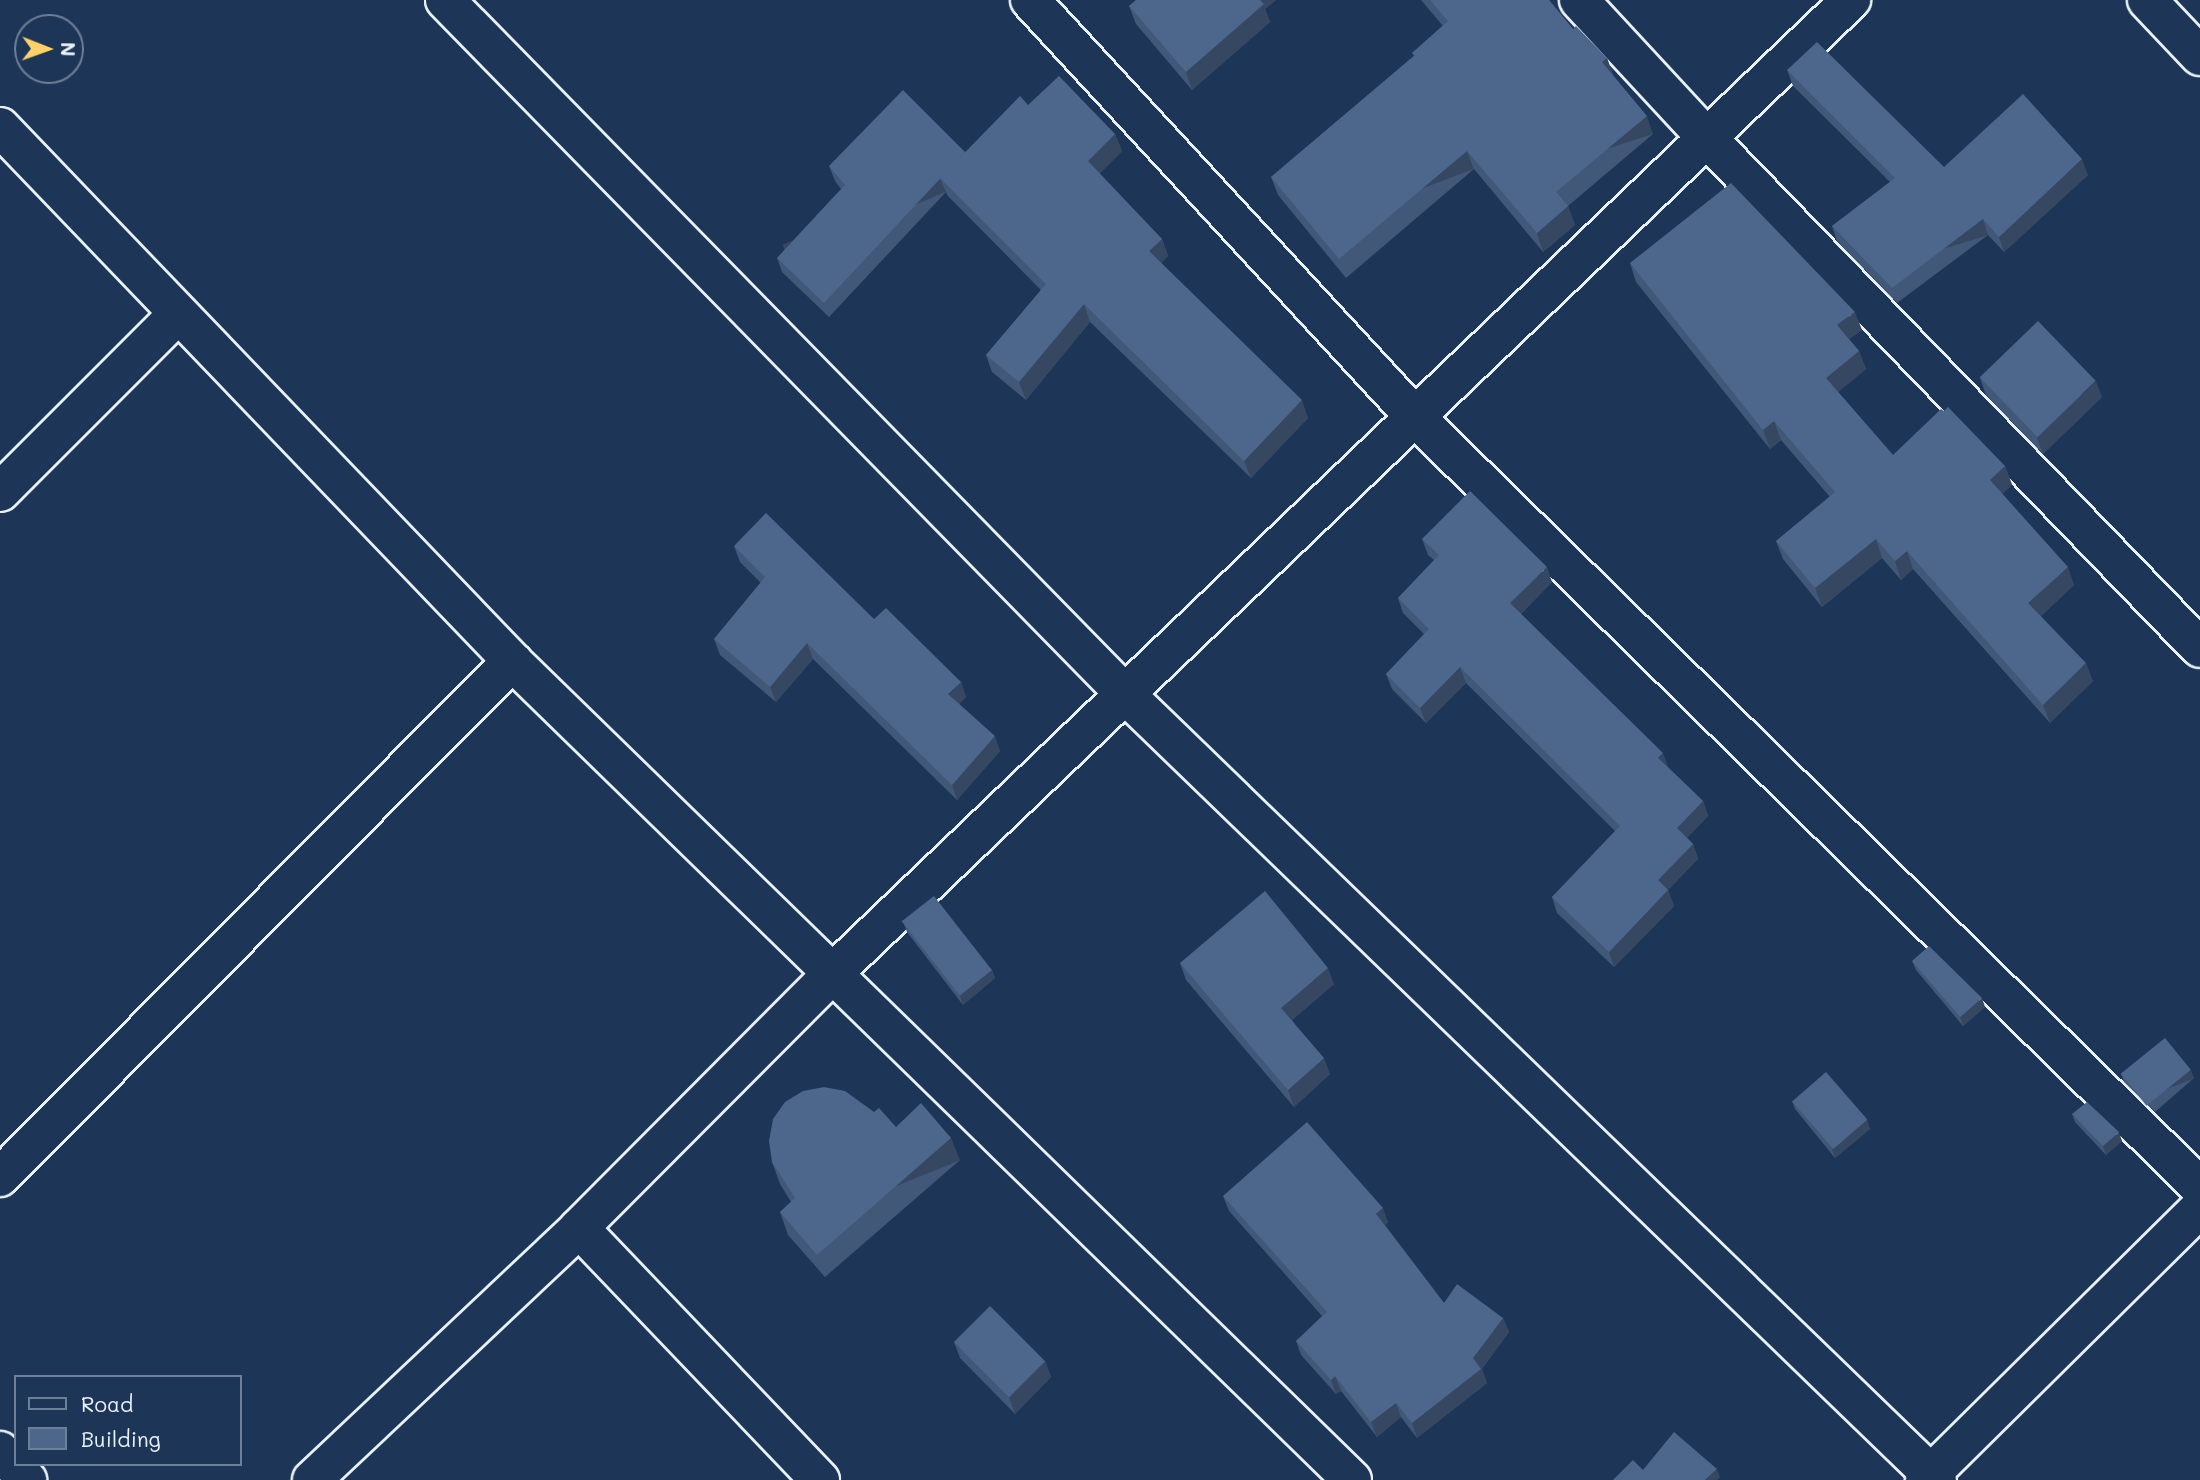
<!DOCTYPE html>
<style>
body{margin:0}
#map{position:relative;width:2200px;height:1480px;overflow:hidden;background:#1d3557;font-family:Mali,sans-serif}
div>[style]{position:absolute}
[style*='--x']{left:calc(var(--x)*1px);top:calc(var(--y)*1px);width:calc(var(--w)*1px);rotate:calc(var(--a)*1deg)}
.roads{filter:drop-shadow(2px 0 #e8f1f8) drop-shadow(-2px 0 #e8f1f8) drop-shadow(0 2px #e8f1f8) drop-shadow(0 -2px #e8f1f8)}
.minor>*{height:38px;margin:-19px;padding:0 19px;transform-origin:19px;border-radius:19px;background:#1d3557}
.wall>*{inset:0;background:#425878}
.shaded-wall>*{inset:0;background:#364762;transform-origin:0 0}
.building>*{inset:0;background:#4d668c;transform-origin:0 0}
span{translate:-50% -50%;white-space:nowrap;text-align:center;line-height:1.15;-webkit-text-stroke:7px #1d3557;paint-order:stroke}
.legend{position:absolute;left:14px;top:1375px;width:228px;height:91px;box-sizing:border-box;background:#1d3557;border:2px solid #6e8097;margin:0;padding:9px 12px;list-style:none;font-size:21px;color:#e8f1f8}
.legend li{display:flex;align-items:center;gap:14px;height:35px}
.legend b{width:35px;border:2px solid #6e8097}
.north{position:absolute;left:14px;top:14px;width:70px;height:70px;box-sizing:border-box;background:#1d3557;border:2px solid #6e8097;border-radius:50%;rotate:91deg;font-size:19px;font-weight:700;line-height:28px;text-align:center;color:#e8f1f8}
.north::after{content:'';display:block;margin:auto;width:24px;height:32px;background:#ffd166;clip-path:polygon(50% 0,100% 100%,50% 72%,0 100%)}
</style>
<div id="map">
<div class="roads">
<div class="minor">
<i style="--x:445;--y:0;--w:972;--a:45.58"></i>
<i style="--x:1125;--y:694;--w:1130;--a:44.07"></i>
<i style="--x:1030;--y:0;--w:568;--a:47.28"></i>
<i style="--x:1415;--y:417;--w:1100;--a:44.45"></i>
<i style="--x:1579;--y:0;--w:188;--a:47.2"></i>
<i style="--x:1707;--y:138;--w:709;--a:45.97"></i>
<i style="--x:2147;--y:0;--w:77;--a:46.6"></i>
<i style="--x:0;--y:127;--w:740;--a:46.2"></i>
<i style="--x:512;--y:661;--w:1173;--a:44.27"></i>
<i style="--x:0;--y:492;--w:252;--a:-45"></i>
<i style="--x:0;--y:1177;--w:727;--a:-45.22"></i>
<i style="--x:579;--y:1228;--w:349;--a:46.3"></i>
<i style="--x:0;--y:1451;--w:40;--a:47"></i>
<i style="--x:312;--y:1480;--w:367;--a:-43.3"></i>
<i style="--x:579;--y:1228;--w:359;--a:-45.1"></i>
<i style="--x:832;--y:974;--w:1410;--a:-43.71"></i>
<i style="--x:1925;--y:1480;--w:387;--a:-44.7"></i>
</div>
</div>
<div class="wall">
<i style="clip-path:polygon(1136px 0,1276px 0,1265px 9px,1270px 22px,1192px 90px,1136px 24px,1129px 6px)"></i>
<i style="clip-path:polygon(1421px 0,1549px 0,1573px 29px,1607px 58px,1613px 75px,1653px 134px,1568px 206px,1575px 225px,1543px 252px,1474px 169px,1346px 278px,1278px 195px,1271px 177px,1414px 56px,1412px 53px,1443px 26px)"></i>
<i style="clip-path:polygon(1787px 70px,1944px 167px,2088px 175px,2004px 252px,1988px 235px,1897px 303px,1837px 241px,1832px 226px,1890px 182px,1793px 86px)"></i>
<i style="clip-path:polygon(1028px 105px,1115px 134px,1122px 151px,1099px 174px,1162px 239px,1168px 256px,1161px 263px,1308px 418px,1251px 478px,1090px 322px,1026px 400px,992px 372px,986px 355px,1041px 290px,947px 195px,946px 192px,829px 317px,782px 272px,777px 258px,841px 189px,835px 181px,829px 166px,965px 152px)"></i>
<i style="clip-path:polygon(1630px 263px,1862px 330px,1849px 339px,1859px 351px,1866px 369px,1838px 392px,1893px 455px,2005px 466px,2012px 485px,2002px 494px,2074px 585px,2041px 616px,2093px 681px,2050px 723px,1913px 569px,1901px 580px,1882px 558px,1822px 607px,1783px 559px,1776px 541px,1830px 497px,1781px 440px,1770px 449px,1636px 282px)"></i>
<i style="clip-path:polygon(1980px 378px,2102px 397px,2043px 454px,1986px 395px)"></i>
<i style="clip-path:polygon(1422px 539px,1552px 582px,1521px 614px,1669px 768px,1703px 801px,1708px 816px,1687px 838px,1693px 844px,1698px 859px,1668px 890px,1674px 906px,1614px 967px,1557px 913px,1552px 897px,1615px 831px,1466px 683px,1426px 723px,1392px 689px,1386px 674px,1424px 634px,1403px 613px,1398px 598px,1434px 560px,1428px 555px)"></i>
<i style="clip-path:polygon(734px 546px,874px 619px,961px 682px,966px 697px,959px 704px,1000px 751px,957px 800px,813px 659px,776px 702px,720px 655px,714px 639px,761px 583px,740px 562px)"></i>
<i style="clip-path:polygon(904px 924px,992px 970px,995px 978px,963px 1005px,907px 932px)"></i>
<i style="clip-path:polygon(1912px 961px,1985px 1007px,1963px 1026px,1916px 970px)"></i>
<i style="clip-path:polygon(1180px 963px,1334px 984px,1292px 1020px,1330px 1074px,1294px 1107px,1186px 980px)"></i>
<i style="clip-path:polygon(2121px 1074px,2194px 1078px,2155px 1112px,2124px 1082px)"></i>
<i style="clip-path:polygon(1792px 1101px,1867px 1120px,1870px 1129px,1835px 1158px,1795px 1109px)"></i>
<i style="clip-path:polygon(2072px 1114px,2122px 1141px,2106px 1155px,2075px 1122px)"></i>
<i style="clip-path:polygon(896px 1127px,960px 1160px,825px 1277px,788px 1235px,780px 1212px,791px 1202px,780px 1184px,772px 1162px)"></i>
<i style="clip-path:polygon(1223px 1196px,1388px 1222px,1385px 1225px,1444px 1303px,1503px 1318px,1509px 1332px,1482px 1369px,1487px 1383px,1417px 1438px,1401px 1417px,1377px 1437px,1341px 1391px,1336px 1394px,1301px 1355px,1296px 1341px,1322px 1316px,1229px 1211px)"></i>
<i style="clip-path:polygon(954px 1342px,1045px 1361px,1051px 1377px,1015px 1414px,960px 1358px)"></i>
</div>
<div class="shaded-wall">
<i style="clip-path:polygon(1257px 0,1276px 0,1265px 9px,1270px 22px,1192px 90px,1186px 72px)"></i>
<i style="clip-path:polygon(1607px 58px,1613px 76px,1602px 62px)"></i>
<i style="left:1647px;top:116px;width:19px;height:119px;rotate:72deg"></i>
<i style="clip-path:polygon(1115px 134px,1122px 151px,1094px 179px,1088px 161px)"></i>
<i style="left:1467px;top:151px;width:19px;height:167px;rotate:69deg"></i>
<i style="clip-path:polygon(2082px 159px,2088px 175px,2004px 252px,1999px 237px)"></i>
<i style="left:940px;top:178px;width:15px;height:171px;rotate:67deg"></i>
<i style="clip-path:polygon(1568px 206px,1575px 225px,1543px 252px,1537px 233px)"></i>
<i style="left:1983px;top:219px;width:17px;height:114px;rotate:73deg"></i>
<i style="clip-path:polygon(1162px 239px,1168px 256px,1156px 268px,1149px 251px)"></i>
<i style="clip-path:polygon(1084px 304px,1090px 322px,1026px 400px,1019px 382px)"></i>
<i style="clip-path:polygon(1855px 312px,1862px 330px,1844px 343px,1837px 325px)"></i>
<i style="clip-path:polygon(1859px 351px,1866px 369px,1833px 396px,1826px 378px)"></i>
<i style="clip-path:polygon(2096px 381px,2102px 397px,2043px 454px,2037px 438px)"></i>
<i style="clip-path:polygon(1302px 400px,1308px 418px,1251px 478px,1244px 461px)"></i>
<i style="clip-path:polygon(1774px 421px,1781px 440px,1770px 449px,1763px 430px)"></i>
<i style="clip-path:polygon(2005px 466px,2012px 485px,1997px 499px,1990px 480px)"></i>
<i style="clip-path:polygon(1876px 539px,1882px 558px,1822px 607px,1815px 588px)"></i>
<i style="clip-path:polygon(1907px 551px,1913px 569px,1901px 580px,1895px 561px)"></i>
<i style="clip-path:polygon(1547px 567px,1552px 582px,1516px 619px,1510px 603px)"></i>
<i style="clip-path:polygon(2068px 567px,2074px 585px,2035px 621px,2028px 603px)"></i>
<i style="clip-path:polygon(807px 643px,813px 659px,776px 702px,770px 687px)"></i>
<i style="clip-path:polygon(2086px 663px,2093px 681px,2050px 723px,2043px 705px)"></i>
<i style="clip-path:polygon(1460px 667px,1466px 683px,1426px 723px,1420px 708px)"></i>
<i style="clip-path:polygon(961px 682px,966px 697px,954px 710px,948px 694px)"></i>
<i style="clip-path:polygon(995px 736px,1000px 751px,957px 800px,952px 785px)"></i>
<i style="clip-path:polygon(1663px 753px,1669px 769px,1658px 758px)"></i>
<i style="clip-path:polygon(1703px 801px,1708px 816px,1682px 843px,1677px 828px)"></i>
<i style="clip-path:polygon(1693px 844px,1698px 859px,1663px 895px,1658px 880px)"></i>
<i style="clip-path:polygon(1668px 890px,1674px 906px,1614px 967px,1609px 952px)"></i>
<i style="clip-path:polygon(1328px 968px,1334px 984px,1287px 1024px,1281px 1008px)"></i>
<i style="clip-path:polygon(992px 970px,995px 978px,963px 1005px,960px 996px)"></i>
<i style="clip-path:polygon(1982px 998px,1985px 1007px,1963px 1026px,1960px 1017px)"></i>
<i style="clip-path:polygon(1324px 1058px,1330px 1074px,1294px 1107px,1288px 1090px)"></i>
<i style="left:2191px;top:1070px;width:9px;height:52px;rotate:69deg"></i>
<i style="clip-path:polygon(1867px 1120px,1870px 1129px,1835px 1158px,1832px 1149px)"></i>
<i style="clip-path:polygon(2119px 1132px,2122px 1141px,2106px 1155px,2103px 1146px)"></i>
<i style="left:951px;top:1138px;width:24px;height:178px;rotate:68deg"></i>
<i style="clip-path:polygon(1383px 1208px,1388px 1222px,1381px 1229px,1376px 1214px)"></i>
<i style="clip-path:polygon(1503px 1318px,1509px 1332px,1482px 1369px,1487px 1383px,1417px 1438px,1412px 1423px,1473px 1358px)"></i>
<i style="clip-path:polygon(1045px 1361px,1051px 1377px,1015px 1414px,1009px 1397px)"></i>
<i style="clip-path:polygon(1335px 1376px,1341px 1391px,1336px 1394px,1331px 1380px)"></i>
<i style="clip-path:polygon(1396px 1403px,1401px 1417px,1377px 1437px,1371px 1422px)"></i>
<i style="clip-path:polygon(1717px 1469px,1720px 1477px,1717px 1480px,1705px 1480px)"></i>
</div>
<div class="building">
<i style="clip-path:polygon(1136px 0,1260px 0,1264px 4px,1186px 72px,1129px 6px)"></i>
<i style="clip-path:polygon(1430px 0,1549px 0,1573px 29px,1576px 26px,1607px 58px,1602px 62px,1647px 116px,1556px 192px,1568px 206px,1537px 233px,1467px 151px,1339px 259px,1271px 177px,1415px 55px,1412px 53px,1448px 21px)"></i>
<i style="clip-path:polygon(1817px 42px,1944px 167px,2023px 94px,2082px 159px,1999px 237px,1983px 219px,1892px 288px,1832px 226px,1895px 178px,1787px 70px)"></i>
<i style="clip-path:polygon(1059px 76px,1115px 134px,1088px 161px,1162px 239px,1149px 251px,1302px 400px,1244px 461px,1084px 304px,1019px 382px,986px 355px,1046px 284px,940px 178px,1020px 96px,1028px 105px)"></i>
<i style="clip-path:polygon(903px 90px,965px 152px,824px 303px,777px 258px,845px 185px,829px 166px)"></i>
<i style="clip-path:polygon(1731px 183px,1855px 312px,1837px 325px,1859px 351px,1826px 378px,1893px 455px,1941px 409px,1944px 411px,1948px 407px,2005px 466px,1990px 480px,2068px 567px,2028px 603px,2086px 663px,2043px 705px,1907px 551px,1895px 561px,1876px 539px,1815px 588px,1776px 541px,1835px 492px,1774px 421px,1763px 430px,1630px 263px)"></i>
<i style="left:2038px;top:321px;width:83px;height:81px;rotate:46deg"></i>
<i style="clip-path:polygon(1470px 491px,1547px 567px,1510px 603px,1663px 753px,1658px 758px,1703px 801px,1677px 828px,1693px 844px,1658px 880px,1668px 890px,1609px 952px,1552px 897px,1620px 826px,1460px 667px,1420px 708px,1386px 674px,1429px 629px,1398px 598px,1439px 555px,1422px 539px)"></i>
<i style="clip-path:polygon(766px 513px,874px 619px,886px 608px,961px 682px,948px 694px,995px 736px,952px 785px,807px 643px,770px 687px,714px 639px,765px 577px,734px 546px)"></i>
<i style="clip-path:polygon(1265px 891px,1328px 968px,1281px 1008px,1324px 1058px,1288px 1090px,1180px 963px)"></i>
<i style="left:934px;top:896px;width:94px;height:41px;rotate:52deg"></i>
<i style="clip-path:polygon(1929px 946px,1982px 998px,1960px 1017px,1912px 961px)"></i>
<i style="left:2165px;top:1038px;width:41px;height:57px;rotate:51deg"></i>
<i style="left:1826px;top:1072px;width:63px;height:45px;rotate:49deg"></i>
<i style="clip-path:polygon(824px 1087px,845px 1091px,874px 1112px,879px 1108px,896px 1127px,921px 1103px,951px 1138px,817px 1255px,780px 1212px,795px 1198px,772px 1162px,769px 1141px,773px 1119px,785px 1102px,803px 1091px)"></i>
<i style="clip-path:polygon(2087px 1102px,2119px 1132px,2103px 1146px,2072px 1114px)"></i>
<i style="clip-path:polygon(1307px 1122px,1383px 1208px,1376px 1214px,1444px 1303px,1457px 1284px,1503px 1318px,1473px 1358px,1481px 1369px,1412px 1423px,1396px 1403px,1371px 1422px,1335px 1376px,1331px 1380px,1296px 1341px,1327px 1312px,1223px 1196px)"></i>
<i style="left:990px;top:1306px;width:78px;height:51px;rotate:45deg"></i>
<i style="clip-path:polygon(1674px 1432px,1717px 1469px,1705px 1480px,1613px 1480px,1633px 1460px,1643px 1470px)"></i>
</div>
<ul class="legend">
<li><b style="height:9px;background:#1d3557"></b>Road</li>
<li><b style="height:19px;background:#4d668c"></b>Building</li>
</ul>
<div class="north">N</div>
</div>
